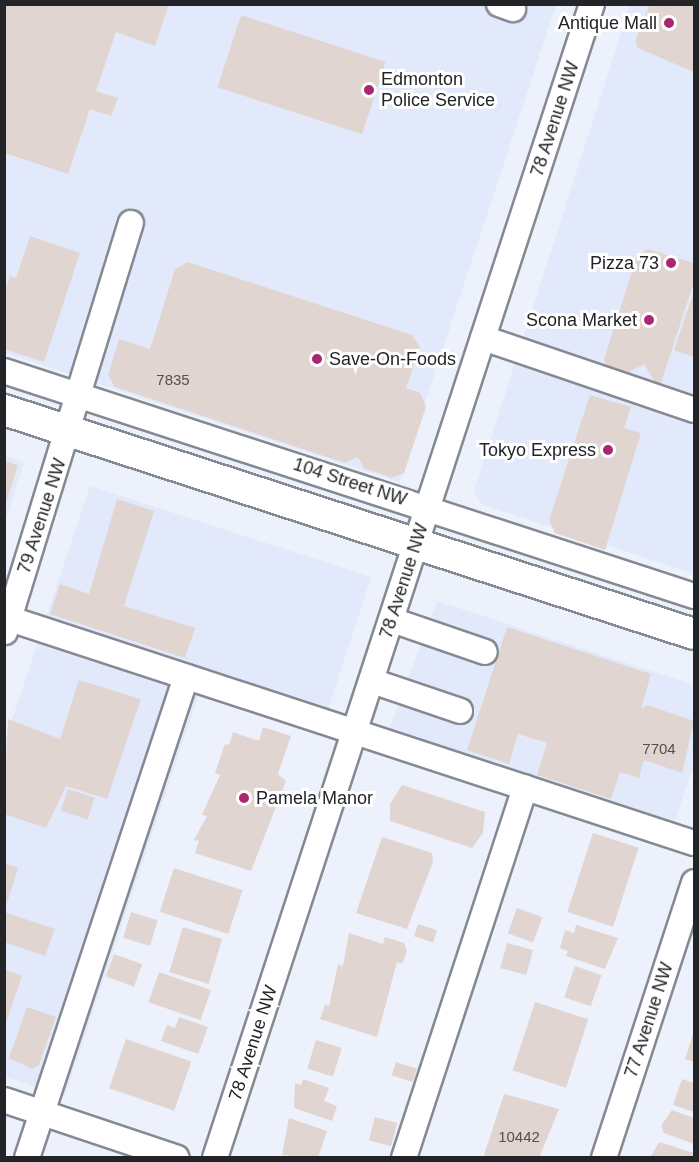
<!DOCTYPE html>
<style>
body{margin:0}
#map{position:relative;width:699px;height:1162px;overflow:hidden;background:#edf1fb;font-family:Arial,sans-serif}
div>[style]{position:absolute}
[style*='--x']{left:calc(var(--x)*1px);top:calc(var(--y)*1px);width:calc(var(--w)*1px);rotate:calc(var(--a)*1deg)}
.built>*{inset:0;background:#e2e9fb}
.building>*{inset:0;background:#e1d5d1;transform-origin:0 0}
.roads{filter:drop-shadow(2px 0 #858992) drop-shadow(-2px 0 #858992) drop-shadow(0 2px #858992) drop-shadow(0 -2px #858992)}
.minor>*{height:24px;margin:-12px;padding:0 12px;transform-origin:12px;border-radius:12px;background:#fff}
.major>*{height:30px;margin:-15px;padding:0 15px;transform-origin:15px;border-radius:15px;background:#fff}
.dots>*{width:16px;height:16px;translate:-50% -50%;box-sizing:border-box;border:3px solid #fff;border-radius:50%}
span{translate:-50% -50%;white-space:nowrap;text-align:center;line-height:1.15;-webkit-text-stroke:6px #fff;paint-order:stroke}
.number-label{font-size:15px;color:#525052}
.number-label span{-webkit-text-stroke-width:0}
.poi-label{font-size:18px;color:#232428}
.right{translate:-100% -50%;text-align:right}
.left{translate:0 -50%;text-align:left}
.street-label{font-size:18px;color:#232428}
.frame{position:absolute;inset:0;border:6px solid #232428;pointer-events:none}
</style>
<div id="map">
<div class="built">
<i style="clip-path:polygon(5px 5px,556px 5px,399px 482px,5px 353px)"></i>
<i style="clip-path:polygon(630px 5px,694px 5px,694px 574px,481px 504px,474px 491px)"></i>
<i style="clip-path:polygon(5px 456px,24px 462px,5px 523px)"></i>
<i style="clip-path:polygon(90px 486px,371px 577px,322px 729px,198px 697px,65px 1096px,5px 1077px,5px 740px)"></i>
<i style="clip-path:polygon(437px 601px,694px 685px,694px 764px,667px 846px,380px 754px)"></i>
</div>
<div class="building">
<i style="clip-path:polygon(5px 4px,169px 4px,155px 46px,116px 32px,96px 91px,118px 98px,111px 116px,90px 109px,68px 174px,5px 153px)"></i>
<i style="clip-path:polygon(650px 4px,694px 4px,694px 72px,638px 48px,635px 41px)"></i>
<i style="left:241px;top:15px;width:152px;height:76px;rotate:18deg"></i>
<i style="clip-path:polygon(30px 236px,80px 253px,44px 362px,4px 349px,4px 292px,10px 276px,16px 278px)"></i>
<i style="clip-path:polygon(648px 249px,694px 263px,694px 282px,659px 389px,644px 364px,624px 375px,609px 372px,604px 359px,637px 256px)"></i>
<i style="clip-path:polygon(188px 262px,412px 335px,420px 347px,406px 388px,420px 393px,426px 407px,404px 473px,392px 478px,364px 468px,358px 457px,345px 463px,115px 387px,108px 375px,119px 339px,150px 349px,175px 269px)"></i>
<i style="clip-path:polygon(694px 291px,694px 357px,674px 350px)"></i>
<i style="clip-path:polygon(590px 395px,631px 407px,624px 428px,641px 433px,605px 550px,555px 533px,549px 520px)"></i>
<i style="clip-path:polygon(5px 461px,18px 465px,5px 507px)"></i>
<i style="clip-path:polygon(117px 499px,154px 511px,124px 606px,195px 628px,185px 658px,50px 614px,60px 584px,89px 594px)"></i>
<i style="clip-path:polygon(507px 627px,651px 674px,641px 709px,647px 705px,694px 721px,682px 773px,644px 760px,639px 778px,620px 772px,611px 799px,537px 775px,547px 743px,518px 734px,509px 764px,467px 750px)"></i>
<i style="clip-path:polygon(79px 680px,141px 699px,107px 799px,66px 786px,46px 828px,4px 814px,8px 719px,60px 739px)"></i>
<i style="clip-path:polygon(263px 727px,291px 736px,278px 774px,286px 781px,251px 871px,195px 853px,199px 841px,194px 840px,207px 816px,202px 815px,220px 775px,215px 773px,225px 744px,229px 745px,233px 732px,259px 741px)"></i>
<i style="clip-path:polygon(402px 785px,485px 812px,483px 833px,472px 848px,390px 821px,390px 804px)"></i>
<i style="left:68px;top:789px;width:28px;height:23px;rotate:18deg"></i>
<i style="left:593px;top:833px;width:48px;height:83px;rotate:18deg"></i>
<i style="clip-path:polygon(382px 837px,432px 853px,433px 862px,407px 929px,356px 913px)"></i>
<i style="clip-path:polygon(5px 863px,18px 868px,5px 909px)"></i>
<i style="left:174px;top:868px;width:72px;height:46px;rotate:18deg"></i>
<i style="left:517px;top:908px;width:27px;height:27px;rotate:20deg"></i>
<i style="clip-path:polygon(4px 912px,55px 929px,45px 956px,4px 942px)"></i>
<i style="left:131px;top:912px;width:28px;height:27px;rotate:17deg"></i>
<i style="left:418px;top:924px;width:20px;height:13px;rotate:18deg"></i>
<i style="clip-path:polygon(576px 925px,618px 938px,605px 969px,566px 956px,568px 951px,560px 948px,565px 930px,574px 933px)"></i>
<i style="left:183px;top:927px;width:41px;height:47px;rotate:17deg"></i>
<i style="clip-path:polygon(349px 933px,383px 944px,385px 937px,404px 943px,407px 951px,402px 964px,397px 962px,377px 1037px,320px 1019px,325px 1005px,329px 1006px,338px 964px,343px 966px)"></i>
<i style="left:507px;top:943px;width:27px;height:26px;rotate:15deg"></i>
<i style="left:114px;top:954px;width:30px;height:24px;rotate:20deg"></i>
<i style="left:575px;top:966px;width:28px;height:33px;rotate:19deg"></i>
<i style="clip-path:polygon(6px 970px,22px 976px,7px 1020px,4px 1019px)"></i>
<i style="left:159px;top:972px;width:55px;height:32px;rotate:19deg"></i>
<i style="left:535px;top:1002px;width:56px;height:72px;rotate:18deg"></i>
<i style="clip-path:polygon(27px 1007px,56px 1017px,39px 1065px,32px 1069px,9px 1058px)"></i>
<i style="clip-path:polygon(179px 1017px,208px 1027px,198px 1054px,161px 1041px,167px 1025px,175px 1028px)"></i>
<i style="clip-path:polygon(694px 1031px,694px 1062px,685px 1059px)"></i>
<i style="left:126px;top:1039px;width:69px;height:52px;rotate:19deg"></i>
<i style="left:316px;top:1040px;width:27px;height:30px;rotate:17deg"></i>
<i style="left:396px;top:1062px;width:22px;height:14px;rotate:18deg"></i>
<i style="clip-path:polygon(303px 1079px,329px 1088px,324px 1101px,337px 1106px,332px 1121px,294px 1108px,295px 1083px,301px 1085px)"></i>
<i style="clip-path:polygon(682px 1079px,694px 1083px,694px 1112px,673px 1105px)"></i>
<i style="clip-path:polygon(504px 1094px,559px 1109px,539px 1158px,483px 1158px)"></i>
<i style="clip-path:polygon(672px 1110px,694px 1118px,694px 1144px,664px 1133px,661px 1126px)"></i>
<i style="left:375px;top:1117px;width:23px;height:24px;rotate:15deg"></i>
<i style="clip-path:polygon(289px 1118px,327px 1131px,318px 1158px,282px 1155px)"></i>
<i style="clip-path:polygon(659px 1142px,694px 1153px,693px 1158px,650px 1158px)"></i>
</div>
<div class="roads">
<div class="minor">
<i style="--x:499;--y:4;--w:15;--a:20"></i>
<i style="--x:483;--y:338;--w:223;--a:18.8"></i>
<i style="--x:4;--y:371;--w:726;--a:18.06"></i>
<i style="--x:4;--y:617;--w:726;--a:18.14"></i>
<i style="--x:392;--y:620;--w:98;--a:19"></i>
<i style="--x:5;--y:632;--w:428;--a:-72.9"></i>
<i style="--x:372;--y:681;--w:93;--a:18.8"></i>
<i style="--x:4;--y:1100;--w:182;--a:18.5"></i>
<i style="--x:27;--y:1158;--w:507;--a:-71.71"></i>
<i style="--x:215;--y:1158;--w:1214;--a:-71.91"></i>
<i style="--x:404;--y:1158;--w:390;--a:-71.9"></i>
<i style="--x:604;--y:1158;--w:290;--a:-71.9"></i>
</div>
<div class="major">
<i style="--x:4;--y:410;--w:725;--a:17.99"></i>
</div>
</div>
<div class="dots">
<i style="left:669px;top:23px;background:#aa2670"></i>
<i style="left:369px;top:90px;background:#aa2670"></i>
<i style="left:671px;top:263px;background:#aa2670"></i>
<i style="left:649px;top:320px;background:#aa2670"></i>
<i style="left:317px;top:359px;background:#aa2670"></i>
<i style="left:608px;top:450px;background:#aa2670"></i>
<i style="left:244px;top:798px;background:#aa2670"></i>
</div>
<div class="number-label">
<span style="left:173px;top:380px">7835</span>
<span style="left:659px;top:749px">7704</span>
<span style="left:519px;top:1137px">10442</span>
</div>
<div class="poi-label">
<span class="right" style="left:657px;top:23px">Antique Mall</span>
<span class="left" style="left:381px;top:90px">Edmonton<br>Police Service</span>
<span class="right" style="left:659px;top:263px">Pizza 73</span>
<span class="right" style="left:637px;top:320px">Scona Market</span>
<span class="left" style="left:329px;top:359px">Save-On-Foods</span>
<span class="right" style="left:596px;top:450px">Tokyo Express</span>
<span class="left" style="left:256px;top:798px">Pamela Manor</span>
</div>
<div class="street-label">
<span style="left:555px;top:119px;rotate:-72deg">78 Avenue NW</span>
<span style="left:350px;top:482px;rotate:18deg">104 Street NW</span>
<span style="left:42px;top:516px;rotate:-72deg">79 Avenue NW</span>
<span style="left:404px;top:581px;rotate:-72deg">78 Avenue NW</span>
<span style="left:649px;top:1020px;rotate:-72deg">77 Avenue NW</span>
<span style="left:253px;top:1043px;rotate:-72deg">78 Avenue NW</span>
</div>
<div class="frame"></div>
</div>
